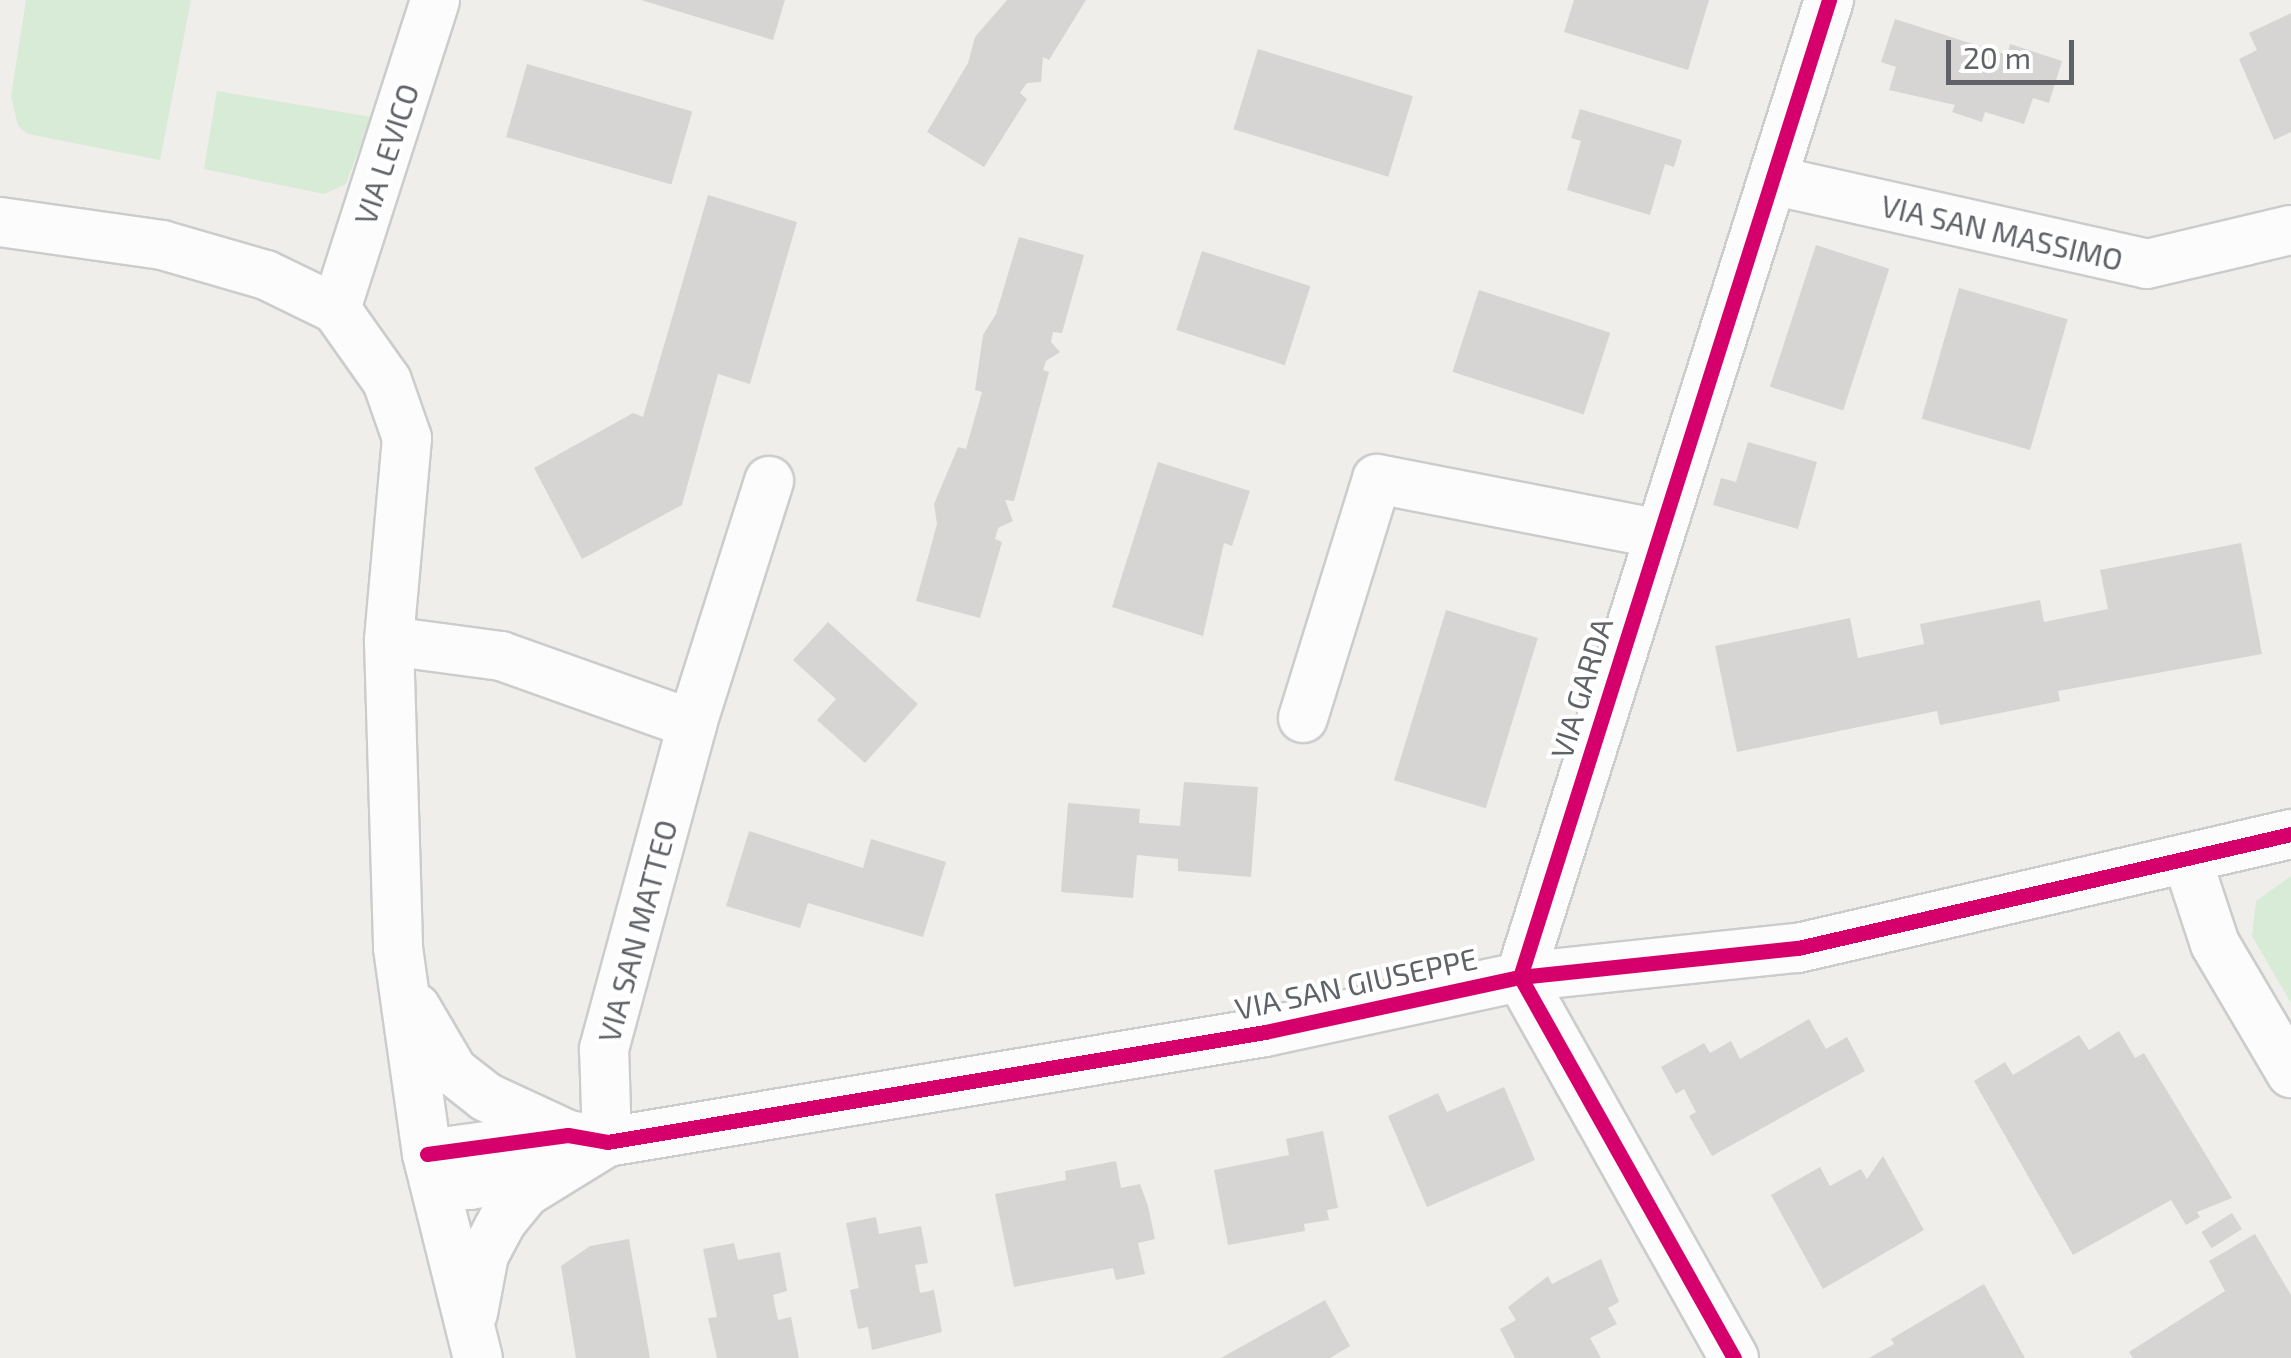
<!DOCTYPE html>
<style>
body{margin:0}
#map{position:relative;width:2291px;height:1358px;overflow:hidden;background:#efeeea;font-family:"Exo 2",sans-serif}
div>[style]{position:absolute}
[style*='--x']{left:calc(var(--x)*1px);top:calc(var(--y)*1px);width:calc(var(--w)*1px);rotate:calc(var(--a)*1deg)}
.green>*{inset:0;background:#d7ebd6}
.building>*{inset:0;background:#d6d5d3;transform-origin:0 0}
.roads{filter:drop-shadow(2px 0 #cbcccc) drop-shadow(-2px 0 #cbcccc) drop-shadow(0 2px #cbcccc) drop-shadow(0 -2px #cbcccc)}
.street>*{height:48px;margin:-24px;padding:0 24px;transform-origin:24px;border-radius:24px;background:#fdfcfc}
.cycleway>*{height:15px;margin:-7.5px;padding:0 7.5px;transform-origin:7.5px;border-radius:7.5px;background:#d6006c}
span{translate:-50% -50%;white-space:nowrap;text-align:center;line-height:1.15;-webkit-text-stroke:8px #fff;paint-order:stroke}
.street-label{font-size:30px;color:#5f6368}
.scale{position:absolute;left:1946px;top:40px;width:128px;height:45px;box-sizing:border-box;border:5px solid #5f6368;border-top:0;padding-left:12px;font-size:30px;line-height:35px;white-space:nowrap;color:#5f6368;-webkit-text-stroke:8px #fff;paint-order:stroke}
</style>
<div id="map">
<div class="green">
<i style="clip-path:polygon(26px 0,191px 0,160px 160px,28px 134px,18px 126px,11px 96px)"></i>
<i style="clip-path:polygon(217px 91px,371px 117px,346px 184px,324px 194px,204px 169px)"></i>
<i style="clip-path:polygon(2291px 876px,2291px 1003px,2252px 936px,2256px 901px)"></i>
</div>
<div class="building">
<i style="clip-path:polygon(641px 0,785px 0,773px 40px)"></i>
<i style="clip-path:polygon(1007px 0,1086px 0,1049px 60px,1043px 57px,1041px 82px,1027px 83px,1020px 93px,1027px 99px,984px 167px,927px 132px,968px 63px,975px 37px)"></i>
<i style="clip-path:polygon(1574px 0,1709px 0,1688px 70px,1564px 32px)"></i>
<i style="clip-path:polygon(2291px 13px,2291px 132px,2274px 140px,2239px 59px,2257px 50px,2249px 33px)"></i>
<i style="clip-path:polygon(1895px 19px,2007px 55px,2010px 44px,2062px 61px,2049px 103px,2033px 98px,2024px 124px,1985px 112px,1982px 122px,1952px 112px,1955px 105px,1889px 90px,1896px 67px,1881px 62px)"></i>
<i style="left:1258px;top:49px;width:162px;height:84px;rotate:17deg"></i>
<i style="left:527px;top:64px;width:172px;height:76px;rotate:16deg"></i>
<i style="clip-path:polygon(1580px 109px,1682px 140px,1674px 167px,1665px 164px,1650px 215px,1567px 190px,1581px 141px,1571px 138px)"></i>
<i style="clip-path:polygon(708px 195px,797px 222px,750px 384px,718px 374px,682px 505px,582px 559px,534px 468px,633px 413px,643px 417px)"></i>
<i style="clip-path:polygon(1019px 237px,1084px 255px,1062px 333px,1053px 332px,1051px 342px,1060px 352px,1046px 361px,1043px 370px,1049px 372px,1014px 501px,1005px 500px,1013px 521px,998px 528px,995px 539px,1002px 542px,980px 618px,916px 601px,937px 524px,934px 504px,958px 447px,966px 449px,982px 392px,975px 390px,983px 335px,996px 314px)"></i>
<i style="left:1816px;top:245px;width:77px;height:149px;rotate:18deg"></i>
<i style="left:1202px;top:251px;width:114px;height:83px;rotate:18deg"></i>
<i style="left:1959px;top:288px;width:113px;height:136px;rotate:16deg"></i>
<i style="left:1479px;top:290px;width:138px;height:86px;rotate:18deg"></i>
<i style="clip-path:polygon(1748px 442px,1817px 462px,1798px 529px,1713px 505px,1721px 478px,1736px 482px)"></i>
<i style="clip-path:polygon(1158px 462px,1250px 491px,1232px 546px,1224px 543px,1203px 636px,1112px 607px)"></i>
<i style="clip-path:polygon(2241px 543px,2262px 654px,2058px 691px,2060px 701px,1940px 725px,1937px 711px,1737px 752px,1715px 646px,1850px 618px,1858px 658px,1924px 644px,1920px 624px,2040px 600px,2044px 622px,2108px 609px,2100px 570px)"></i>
<i style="left:1446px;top:610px;width:96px;height:178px;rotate:17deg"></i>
<i style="clip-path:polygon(828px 622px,918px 704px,865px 763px,817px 720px,836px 699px,793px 660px)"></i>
<i style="clip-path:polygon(1184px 782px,1258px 787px,1251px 877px,1178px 871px,1178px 859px,1137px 855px,1133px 898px,1061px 892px,1068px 803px,1140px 809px,1139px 823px,1180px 826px)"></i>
<i style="clip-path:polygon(749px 831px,863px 868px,871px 839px,946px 862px,923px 937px,808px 903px,800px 928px,726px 906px)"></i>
<i style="clip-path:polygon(1809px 1019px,1826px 1049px,1847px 1037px,1865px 1071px,1712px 1156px,1689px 1116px,1696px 1112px,1684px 1089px,1676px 1094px,1661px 1067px,1704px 1043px,1710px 1053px,1731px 1041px,1740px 1059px)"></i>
<i style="clip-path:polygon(2119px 1031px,2135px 1058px,2144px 1053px,2232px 1198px,2197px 1212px,2200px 1217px,2186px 1225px,2171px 1200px,2073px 1255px,1974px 1081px,2005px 1062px,2013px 1075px,2079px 1035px,2089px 1050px)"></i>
<i style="clip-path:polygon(1504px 1087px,1535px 1160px,1427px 1207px,1388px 1116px,1438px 1093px,1447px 1112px)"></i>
<i style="clip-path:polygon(1323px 1131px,1338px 1208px,1327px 1210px,1329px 1220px,1304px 1224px,1305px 1231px,1228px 1245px,1214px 1170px,1289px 1155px,1286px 1139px)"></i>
<i style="clip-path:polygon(1883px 1156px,1924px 1230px,1823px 1289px,1771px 1195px,1820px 1167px,1830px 1186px,1861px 1169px,1867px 1179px)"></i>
<i style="clip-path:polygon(1116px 1161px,1121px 1188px,1140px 1184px,1148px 1206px,1155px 1239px,1138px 1243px,1145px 1274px,1116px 1280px,1113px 1268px,1014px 1287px,995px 1194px,1066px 1180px,1065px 1171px)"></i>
<i style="left:2232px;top:1213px;width:19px;height:36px;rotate:58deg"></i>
<i style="clip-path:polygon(876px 1217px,879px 1234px,921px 1226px,928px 1263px,915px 1265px,920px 1293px,934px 1290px,942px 1332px,872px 1350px,868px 1327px,858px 1329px,850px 1290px,859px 1288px,846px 1223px)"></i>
<i style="clip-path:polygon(2255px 1234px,2291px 1295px,2291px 1358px,2133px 1358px,2129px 1352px,2225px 1291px,2209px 1261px)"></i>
<i style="clip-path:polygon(629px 1239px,650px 1358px,576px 1358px,561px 1266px,590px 1246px)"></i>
<i style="clip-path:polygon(734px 1243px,738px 1260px,780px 1252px,787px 1291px,773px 1295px,778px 1320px,791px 1317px,799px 1358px,717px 1358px,708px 1318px,717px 1317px,703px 1249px)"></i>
<i style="clip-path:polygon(1601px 1259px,1619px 1302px,1608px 1308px,1617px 1324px,1590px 1338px,1601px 1358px,1515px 1358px,1500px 1329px,1516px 1320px,1508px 1307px,1548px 1276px,1552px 1284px)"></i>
<i style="clip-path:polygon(1984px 1284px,2025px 1358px,1869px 1358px,1894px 1344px,1891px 1339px)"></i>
<i style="clip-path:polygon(1325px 1300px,1350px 1346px,1330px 1358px,1221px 1358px)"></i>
</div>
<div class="roads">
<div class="street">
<i style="--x:1772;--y:180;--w:384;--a:12.6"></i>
<i style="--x:2147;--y:264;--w:148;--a:-13.3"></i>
<i style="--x:0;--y:222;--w:164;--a:8.1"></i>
<i style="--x:162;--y:245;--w:108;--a:16.1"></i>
<i style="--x:266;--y:275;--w:78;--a:25.9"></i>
<i style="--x:336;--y:309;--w:88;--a:54.7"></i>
<i style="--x:387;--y:381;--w:60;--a:70.7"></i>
<i style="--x:407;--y:438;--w:204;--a:95.1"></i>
<i style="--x:389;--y:641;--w:307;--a:88.3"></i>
<i style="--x:398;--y:948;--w:208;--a:82"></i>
<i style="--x:427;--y:1154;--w:210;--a:76"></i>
<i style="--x:336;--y:309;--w:324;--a:-72.2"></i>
<i style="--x:389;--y:641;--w:113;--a:7.6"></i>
<i style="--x:501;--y:656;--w:203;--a:19.6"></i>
<i style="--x:1303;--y:718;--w:250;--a:-72.8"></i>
<i style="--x:1377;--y:479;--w:287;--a:11"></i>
<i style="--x:2187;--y:859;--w:89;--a:71.8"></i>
<i style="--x:2215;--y:944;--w:150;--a:59.5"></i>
<i style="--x:416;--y:1008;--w:73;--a:59.6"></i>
<i style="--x:453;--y:1071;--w:42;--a:38.2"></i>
<i style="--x:486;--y:1097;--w:90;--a:24.9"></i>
<i style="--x:607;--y:1142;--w:93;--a:-91.8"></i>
<i style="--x:604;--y:1049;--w:337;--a:-74.8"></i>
<i style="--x:692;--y:724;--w:255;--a:-72.4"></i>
<i style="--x:427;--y:1154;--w:142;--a:-7.7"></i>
<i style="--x:568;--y:1135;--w:40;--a:10"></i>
<i style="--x:607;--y:1142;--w:667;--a:-9.49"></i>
<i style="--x:1265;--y:1032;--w:261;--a:-12.2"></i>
<i style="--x:1520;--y:977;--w:280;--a:-6"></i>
<i style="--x:1798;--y:948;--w:506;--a:-13.02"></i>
<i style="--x:430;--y:1165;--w:44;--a:27.1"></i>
<i style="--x:469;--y:1185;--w:82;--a:-9.1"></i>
<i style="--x:473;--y:1313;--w:59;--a:-79.3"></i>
<i style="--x:484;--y:1255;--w:40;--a:-62"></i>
<i style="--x:503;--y:1220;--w:36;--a:-51"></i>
<i style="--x:526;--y:1192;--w:95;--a:-31.7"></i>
<i style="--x:1734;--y:1358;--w:437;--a:-119.3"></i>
<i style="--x:1520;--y:977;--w:1025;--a:-72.45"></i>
</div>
</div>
<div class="cycleway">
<i style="--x:427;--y:1154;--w:142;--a:-7.7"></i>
<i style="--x:568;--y:1135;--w:40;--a:10"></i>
<i style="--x:607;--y:1142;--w:667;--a:-9.49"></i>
<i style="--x:1265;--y:1032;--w:261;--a:-12.2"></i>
<i style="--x:1520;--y:977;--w:280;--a:-6"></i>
<i style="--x:1798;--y:948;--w:506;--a:-13.02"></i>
<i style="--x:1734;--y:1358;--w:437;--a:-119.3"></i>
<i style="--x:1520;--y:977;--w:1025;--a:-72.45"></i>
</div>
<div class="street-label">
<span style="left:386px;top:154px;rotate:-72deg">VIA LEVICO</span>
<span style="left:2002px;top:232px;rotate:13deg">VIA SAN MASSIMO</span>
<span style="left:1581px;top:688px;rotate:-73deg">VIA GARDA</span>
<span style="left:637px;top:931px;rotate:-75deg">VIA SAN MATTEO</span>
<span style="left:1356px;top:983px;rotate:-12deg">VIA SAN GIUSEPPE</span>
</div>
<div class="scale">20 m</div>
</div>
